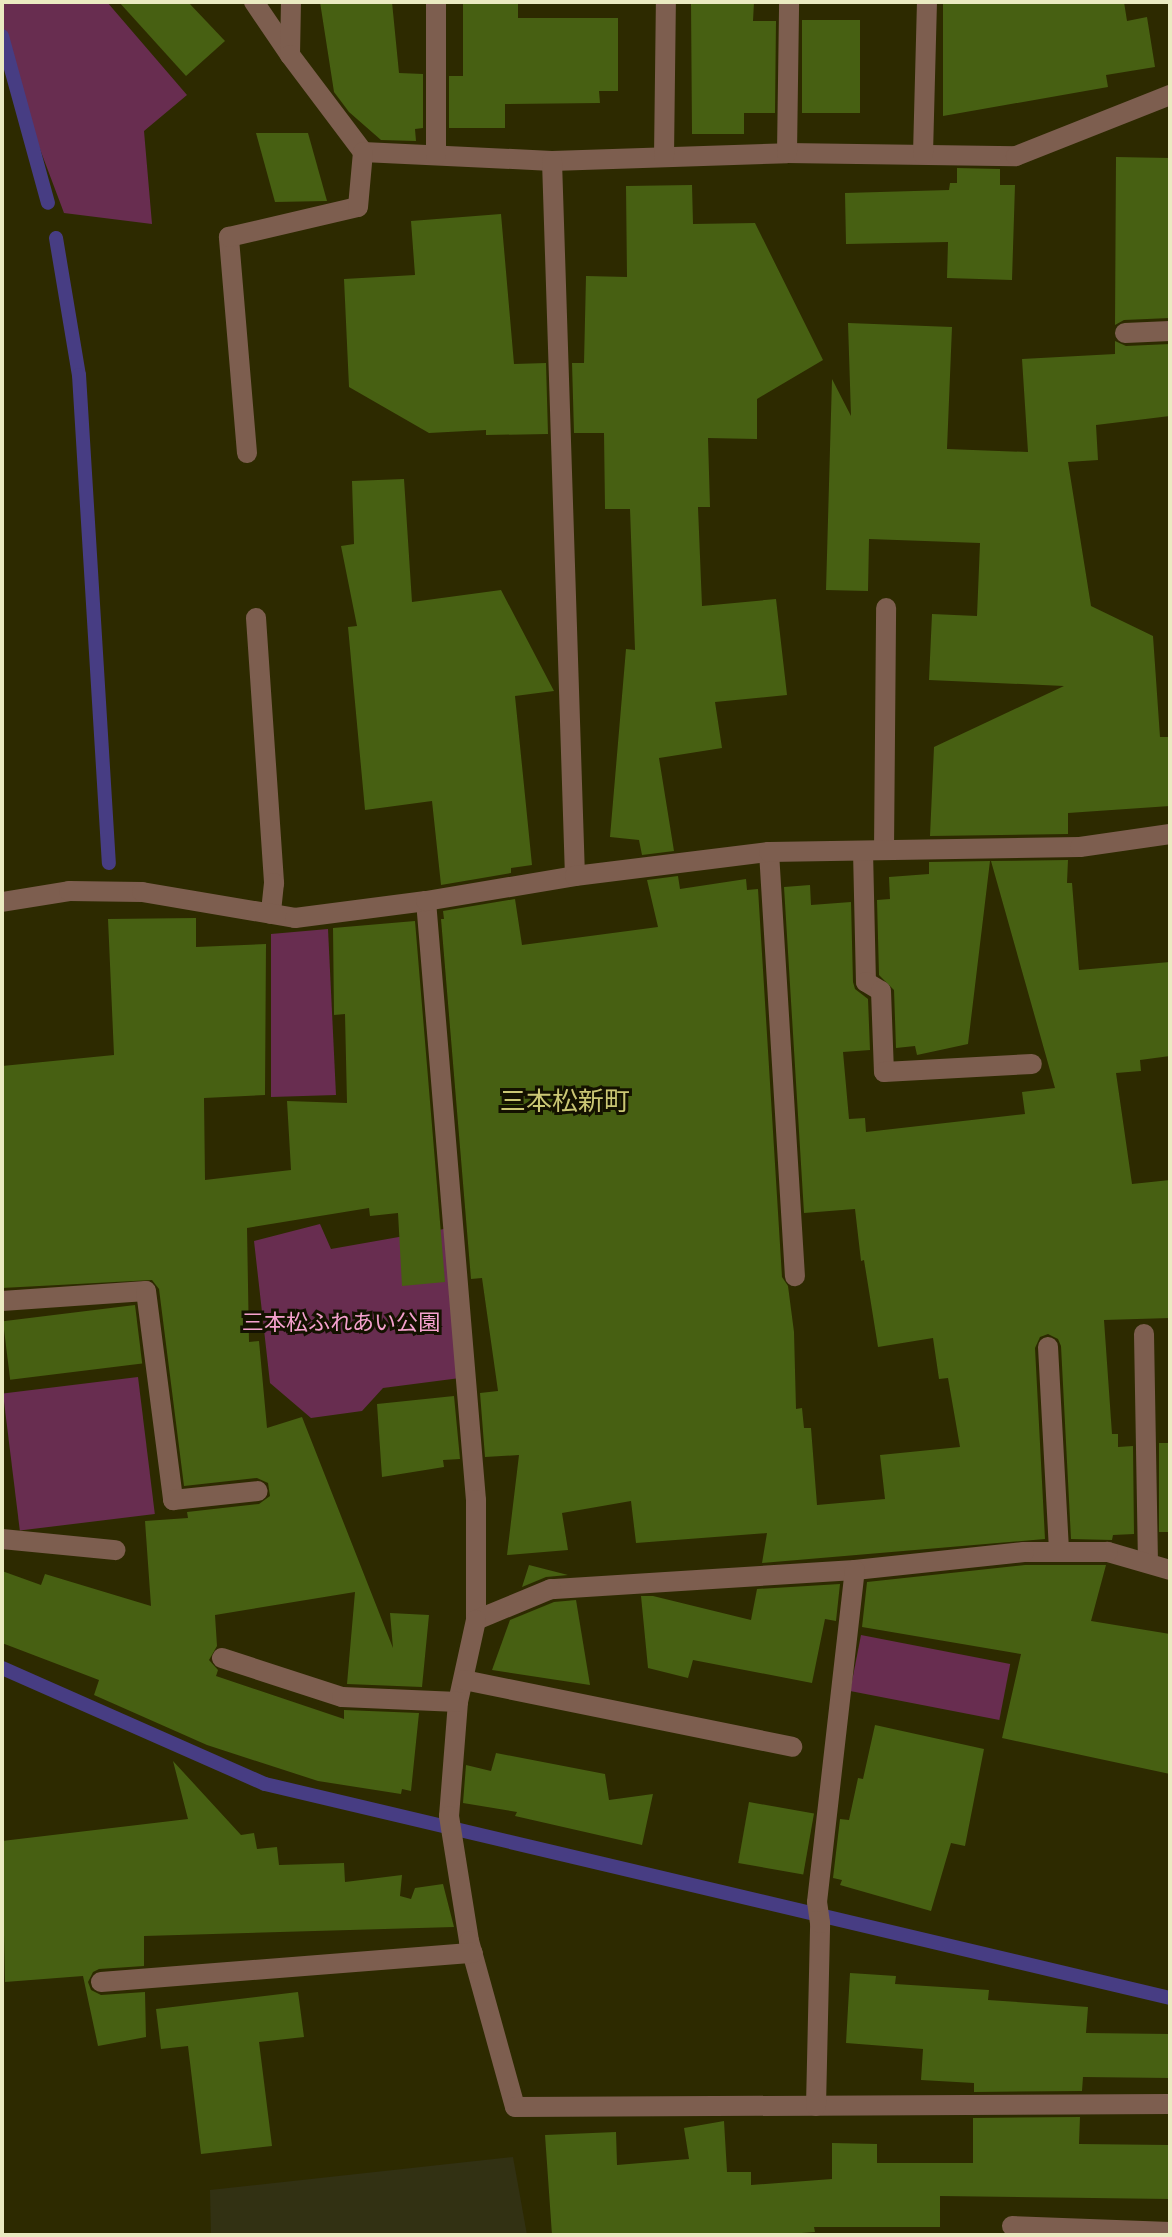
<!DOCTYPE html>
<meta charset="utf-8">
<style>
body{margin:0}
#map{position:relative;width:1172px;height:2237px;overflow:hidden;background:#2d2a00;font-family:"Alegreya Sans","Noto Sans JP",sans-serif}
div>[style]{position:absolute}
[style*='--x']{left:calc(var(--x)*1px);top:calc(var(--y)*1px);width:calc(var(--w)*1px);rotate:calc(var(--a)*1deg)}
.built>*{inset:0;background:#323113}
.green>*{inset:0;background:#682d50;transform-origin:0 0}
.stream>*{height:14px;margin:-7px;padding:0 7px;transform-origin:7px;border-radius:7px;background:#473d83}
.building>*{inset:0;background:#476012;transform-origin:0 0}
.street>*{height:20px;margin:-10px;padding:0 10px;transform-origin:10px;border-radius:10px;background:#7d5e4f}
span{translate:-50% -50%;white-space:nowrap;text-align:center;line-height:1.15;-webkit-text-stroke:6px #141200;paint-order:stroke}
.park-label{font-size:22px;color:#f5a1ce}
.quarter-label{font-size:26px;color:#cbc774}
.frame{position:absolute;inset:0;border:4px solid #eaeac1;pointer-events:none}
</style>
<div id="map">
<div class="built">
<i style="clip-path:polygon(513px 2157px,527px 2235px,211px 2235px,210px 2190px)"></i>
</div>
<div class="green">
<i style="clip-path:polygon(2px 2px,107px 2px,187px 95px,144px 131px,152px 224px,64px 213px,2px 48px)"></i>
<i style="clip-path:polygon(328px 929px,336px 1095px,271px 1097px,271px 934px)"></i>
<i style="clip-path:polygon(320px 1224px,331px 1249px,444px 1229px,460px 1378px,383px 1388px,362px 1411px,311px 1418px,270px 1383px,254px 1241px)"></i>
<i style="left:138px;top:1377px;width:138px;height:136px;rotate:83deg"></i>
<i style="left:861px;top:1635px;width:152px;height:57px;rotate:11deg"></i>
</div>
<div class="stream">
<i style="--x:2;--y:36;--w:173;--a:74.6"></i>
<i style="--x:56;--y:238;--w:139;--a:80.5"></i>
<i style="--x:79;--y:375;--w:489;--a:86.5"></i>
<i style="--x:2;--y:1668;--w:287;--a:23.8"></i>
<i style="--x:265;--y:1784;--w:930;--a:13.3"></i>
</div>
<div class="building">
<i style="clip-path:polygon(119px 2px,188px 2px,225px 41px,186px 76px)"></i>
<i style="clip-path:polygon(320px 2px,392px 2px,399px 73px,423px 74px,423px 128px,415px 129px,416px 141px,381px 140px,349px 112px,334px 92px)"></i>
<i style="clip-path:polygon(463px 2px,518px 2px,518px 18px,618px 18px,618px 91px,599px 91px,600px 103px,505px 104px,505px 128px,449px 128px,449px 76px,463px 76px)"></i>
<i style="clip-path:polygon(691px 2px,754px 2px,753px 21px,776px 21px,775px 113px,744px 113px,744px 134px,692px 134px)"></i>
<i style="clip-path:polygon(943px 2px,1124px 2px,1127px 21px,1147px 17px,1155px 67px,1106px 75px,1108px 87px,943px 116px)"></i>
<i style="left:802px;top:20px;width:58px;height:93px"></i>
<i style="clip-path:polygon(256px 133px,308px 133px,327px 201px,275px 202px)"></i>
<i style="clip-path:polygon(1116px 157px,1170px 158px,1170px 318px,1124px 320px,1115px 325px)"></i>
<i style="clip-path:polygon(957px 168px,1000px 169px,1000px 185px,1015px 185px,1012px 280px,947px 278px,948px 242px,846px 244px,845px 193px,949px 190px,950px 183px,957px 183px)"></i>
<i style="clip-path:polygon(692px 185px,693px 224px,755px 223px,823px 360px,757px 399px,757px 439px,708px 438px,710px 507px,698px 507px,702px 606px,776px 599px,787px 695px,715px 702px,722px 748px,659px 758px,674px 851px,642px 855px,639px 840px,610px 837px,626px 649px,635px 650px,630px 509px,605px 509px,604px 433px,574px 433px,572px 363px,584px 363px,586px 276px,627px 277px,626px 186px)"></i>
<i style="clip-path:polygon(501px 214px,514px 364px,546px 363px,548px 434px,486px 435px,486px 430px,429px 433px,349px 387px,344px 279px,415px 275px,411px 221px)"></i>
<i style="clip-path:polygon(848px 323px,952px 327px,947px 449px,1028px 452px,1022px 359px,1115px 354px,1115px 341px,1126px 346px,1170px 344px,1170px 416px,1096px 425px,1098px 460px,1068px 462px,1091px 606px,1153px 636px,1160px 737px,1170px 737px,1170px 806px,1068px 813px,1068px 834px,930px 836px,934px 747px,1064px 686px,929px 680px,932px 614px,977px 616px,980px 543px,869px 539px,868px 591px,826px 590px,832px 379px,851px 416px)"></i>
<i style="clip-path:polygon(404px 479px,412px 602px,501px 590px,554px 691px,515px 696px,532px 865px,511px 868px,511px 873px,441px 885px,432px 801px,365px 810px,348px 627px,357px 626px,341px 546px,354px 544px,352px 481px)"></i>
<i style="clip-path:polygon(1068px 860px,1067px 883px,1072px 883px,1079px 970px,1170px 962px,1170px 1056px,1140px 1060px,1141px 1071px,1116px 1073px,1132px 1184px,1170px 1180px,1170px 1318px,1104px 1320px,1112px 1434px,1118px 1434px,1118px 1447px,1133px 1446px,1134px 1534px,1113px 1535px,1112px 1540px,1071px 1539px,1061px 1346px,1058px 1339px,1048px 1334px,1040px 1337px,1035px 1348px,1045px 1539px,762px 1563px,767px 1533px,636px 1543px,631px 1501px,562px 1513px,568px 1550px,507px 1555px,519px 1455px,485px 1457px,480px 1393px,498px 1391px,482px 1278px,471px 1279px,441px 919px,444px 919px,443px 911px,515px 899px,522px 945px,658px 927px,647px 880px,678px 876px,680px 889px,746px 879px,747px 890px,758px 889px,782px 1277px,788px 1286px,794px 1332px,796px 1409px,802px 1408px,804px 1428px,811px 1428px,817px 1505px,885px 1499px,880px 1455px,960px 1447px,948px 1378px,939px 1379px,933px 1338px,878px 1347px,864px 1260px,861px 1261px,855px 1209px,804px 1213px,784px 887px,810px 885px,811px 905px,851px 902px,853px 982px,855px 989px,868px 999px,870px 1050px,843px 1052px,849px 1119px,865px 1118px,866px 1132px,1025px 1114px,1022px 1092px,1055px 1088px,991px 861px)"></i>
<i style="clip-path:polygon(990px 861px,968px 1044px,917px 1055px,915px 1046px,896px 1048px,894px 990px,879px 975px,877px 900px,890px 899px,889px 877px,929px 874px,929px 862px)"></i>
<i style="clip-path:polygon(196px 918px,196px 947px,266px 944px,265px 1095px,204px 1098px,205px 1180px,291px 1170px,287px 1101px,347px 1103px,345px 1014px,334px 1015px,333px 928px,415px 921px,445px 1282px,402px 1286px,398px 1213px,370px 1216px,369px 1208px,247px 1228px,249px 1342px,259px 1341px,267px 1428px,302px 1417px,393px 1648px,390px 1613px,429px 1615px,422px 1687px,347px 1684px,355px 1592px,215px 1615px,217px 1646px,209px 1660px,218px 1670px,216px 1676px,344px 1719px,344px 1710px,419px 1713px,411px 1791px,402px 1789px,401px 1794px,318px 1781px,207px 1745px,94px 1695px,99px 1680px,2px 1643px,2px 1571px,41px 1585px,45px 1574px,151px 1606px,145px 1521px,188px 1518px,187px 1512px,259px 1504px,270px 1496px,268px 1483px,257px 1478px,184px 1486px,159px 1289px,152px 1280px,2px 1288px,2px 1066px,114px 1055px,108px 919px)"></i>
<i style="left:135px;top:1305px;width:59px;height:133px;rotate:83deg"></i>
<i style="clip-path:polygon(454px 1396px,460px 1459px,443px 1460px,444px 1467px,382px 1477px,377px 1404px)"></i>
<i style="left:1170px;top:1443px;width:89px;height:11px;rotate:90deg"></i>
<i style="clip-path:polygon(529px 1565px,568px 1575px,546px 1577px,522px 1587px)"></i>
<i style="clip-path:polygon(1025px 1565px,1106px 1565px,1091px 1621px,1170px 1634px,1170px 1774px,1002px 1738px,1021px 1654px,862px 1627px,867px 1582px)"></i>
<i style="clip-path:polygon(840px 1584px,836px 1621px,825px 1619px,812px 1683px,693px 1660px,688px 1678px,648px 1668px,641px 1596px,653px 1596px,751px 1620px,757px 1589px)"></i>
<i style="clip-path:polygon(576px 1600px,590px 1685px,492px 1670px,510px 1620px,554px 1602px)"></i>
<i style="clip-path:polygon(875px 1725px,984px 1749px,965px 1846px,951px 1843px,931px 1911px,840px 1885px,842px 1880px,833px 1878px,840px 1819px,849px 1820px,858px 1778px,863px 1779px)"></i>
<i style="clip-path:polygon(496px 1753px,605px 1774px,609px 1800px,653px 1794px,642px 1845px,515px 1816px,517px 1812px,463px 1803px,466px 1765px,491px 1771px)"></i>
<i style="clip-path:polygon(173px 1761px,241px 1835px,254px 1833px,257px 1849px,277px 1847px,279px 1865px,344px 1863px,345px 1882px,402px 1875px,400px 1896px,411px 1899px,415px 1888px,443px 1884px,454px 1927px,144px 1936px,144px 1966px,99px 1969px,93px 1972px,88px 1982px,91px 1990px,101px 1995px,145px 1992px,146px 2037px,98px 2046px,83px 1976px,5px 1982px,2px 1841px,188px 1819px)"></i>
<i style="left:749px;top:1802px;width:66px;height:62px;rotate:10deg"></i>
<i style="clip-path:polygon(850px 1973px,896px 1976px,895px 1984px,989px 1990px,988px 2000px,1088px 2007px,1086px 2033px,1170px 2034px,1170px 2078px,1083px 2077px,1082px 2091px,974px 2092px,974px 2083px,921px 2080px,923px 2049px,846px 2043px)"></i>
<i style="clip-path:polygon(298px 1992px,304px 2037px,259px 2042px,272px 2146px,201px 2154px,188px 2046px,161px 2049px,156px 2009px)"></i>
<i style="clip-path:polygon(1080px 2117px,1079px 2144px,1170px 2145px,1170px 2199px,940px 2196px,940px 2227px,814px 2227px,815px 2232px,775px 2235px,552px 2235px,545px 2135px,616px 2132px,617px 2165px,689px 2159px,684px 2128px,724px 2121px,727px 2172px,751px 2172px,751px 2185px,832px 2179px,832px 2143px,877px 2144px,877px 2163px,973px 2163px,973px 2118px)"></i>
</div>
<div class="street">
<i style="--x:254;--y:2;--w:64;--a:55.8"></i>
<i style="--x:291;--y:2;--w:53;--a:91.1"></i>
<i style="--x:290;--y:55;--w:121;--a:53"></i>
<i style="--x:363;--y:152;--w:189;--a:2.7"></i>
<i style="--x:552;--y:161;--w:235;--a:-1.9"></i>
<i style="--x:787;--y:153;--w:229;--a:0.8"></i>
<i style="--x:1016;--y:156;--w:166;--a:-21.6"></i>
<i style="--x:436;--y:2;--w:153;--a:90"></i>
<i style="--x:787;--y:153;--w:151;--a:-89.2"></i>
<i style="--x:923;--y:154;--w:152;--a:-88.5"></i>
<i style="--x:664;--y:157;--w:155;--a:-89.3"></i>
<i style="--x:552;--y:161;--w:715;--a:88.16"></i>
<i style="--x:1125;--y:333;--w:45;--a:-2.5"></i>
<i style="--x:247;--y:453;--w:217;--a:-94.8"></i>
<i style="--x:229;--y:237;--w:132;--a:-13.1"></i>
<i style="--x:358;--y:207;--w:55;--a:-84.8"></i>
<i style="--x:256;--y:618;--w:266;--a:86.1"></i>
<i style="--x:274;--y:883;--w:31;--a:96"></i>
<i style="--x:884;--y:850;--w:242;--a:-89.5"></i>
<i style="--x:863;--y:851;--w:131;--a:88.7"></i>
<i style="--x:866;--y:982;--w:17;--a:31"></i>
<i style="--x:881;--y:991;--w:81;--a:87.9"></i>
<i style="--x:884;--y:1072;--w:148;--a:-3.1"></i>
<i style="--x:769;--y:852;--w:425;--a:86.5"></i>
<i style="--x:426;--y:901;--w:601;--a:85.23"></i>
<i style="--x:476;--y:1500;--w:120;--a:90"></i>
<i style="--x:2;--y:902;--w:68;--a:-9.3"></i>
<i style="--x:69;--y:891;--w:73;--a:0.8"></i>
<i style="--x:142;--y:892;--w:155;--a:9.6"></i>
<i style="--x:295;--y:918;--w:132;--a:-7.4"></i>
<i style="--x:426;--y:901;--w:151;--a:-9.5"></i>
<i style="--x:575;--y:876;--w:195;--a:-7.1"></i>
<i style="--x:769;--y:852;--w:311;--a:-0.9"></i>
<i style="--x:1080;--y:847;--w:91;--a:-8.2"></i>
<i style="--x:2;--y:1301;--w:144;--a:-4"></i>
<i style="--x:146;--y:1291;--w:211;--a:82.6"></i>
<i style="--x:173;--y:1500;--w:85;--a:-6"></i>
<i style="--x:1144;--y:1334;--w:229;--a:89"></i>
<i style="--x:1048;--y:1347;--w:205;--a:86.9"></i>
<i style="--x:2;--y:1539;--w:114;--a:5.6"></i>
<i style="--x:1170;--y:1570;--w:65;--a:-163.8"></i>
<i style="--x:1108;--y:1552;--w:84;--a:180"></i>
<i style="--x:1024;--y:1552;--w:170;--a:173.9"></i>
<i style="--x:855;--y:1570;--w:305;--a:176.4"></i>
<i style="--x:551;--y:1589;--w:81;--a:157.5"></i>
<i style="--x:476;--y:1620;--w:84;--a:102.4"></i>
<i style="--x:458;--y:1702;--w:114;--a:94.5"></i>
<i style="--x:449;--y:1816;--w:127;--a:80.9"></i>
<i style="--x:469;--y:1941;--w:172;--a:74.5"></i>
<i style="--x:515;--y:2107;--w:655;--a:-0.26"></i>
<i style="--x:222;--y:1658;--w:126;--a:18"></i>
<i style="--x:342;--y:1697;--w:116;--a:2.5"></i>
<i style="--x:464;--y:1680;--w:335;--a:11.5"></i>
<i style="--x:101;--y:1982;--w:373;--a:-4.5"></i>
<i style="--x:816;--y:2106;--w:183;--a:-88.7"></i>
<i style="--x:820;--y:1923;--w:21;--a:-98"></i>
<i style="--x:817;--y:1902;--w:334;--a:-83.5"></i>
<i style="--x:1012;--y:2226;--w:158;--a:2.2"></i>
</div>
<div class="park-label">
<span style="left:341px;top:1324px">三本松ふれあい公園</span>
</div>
<div class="quarter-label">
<span style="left:565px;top:1103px">三本松新町</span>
</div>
<div class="frame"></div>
</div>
